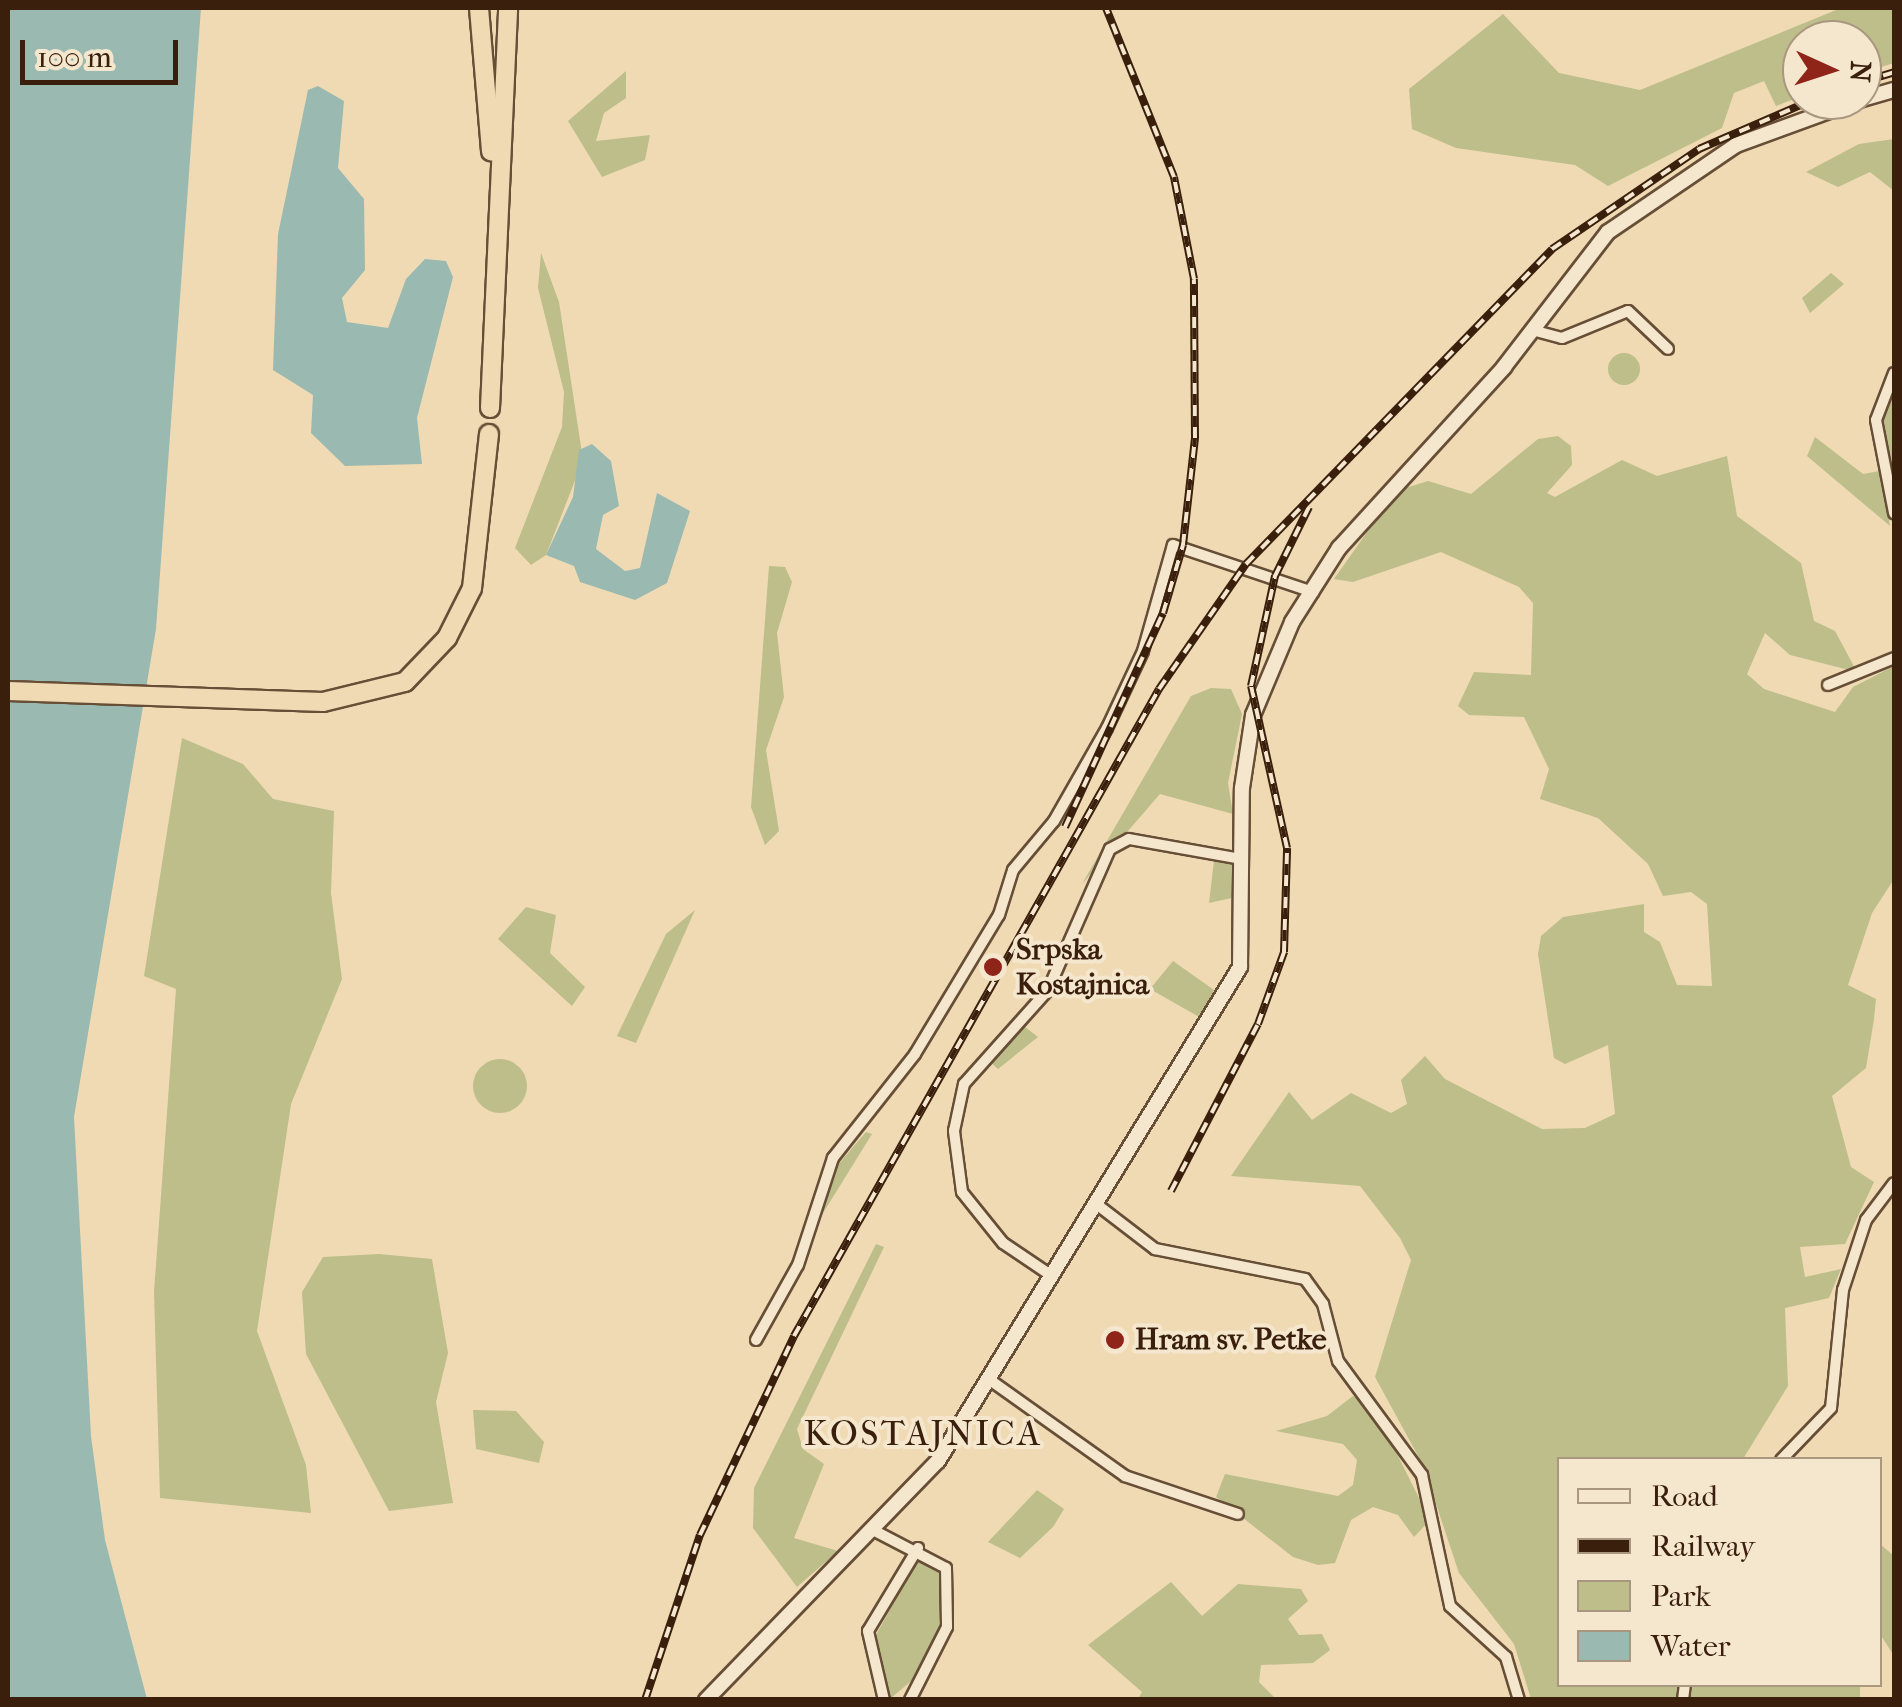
<!DOCTYPE html>
<style>
body{margin:0}
#map{position:relative;width:1902px;height:1707px;overflow:hidden;background:#efdab4;font-family:"IM FELL French Canon",serif}
div>[style]{position:absolute}
[style*='--x']{left:calc(var(--x)*1px);top:calc(var(--y)*1px);width:calc(var(--w)*1px);rotate:calc(var(--a)*1deg)}
.green>*{inset:0;background:#bdbe8a}
.round{border-radius:50%}
.water>*{inset:0;background:#9abab1}
.roads{filter:drop-shadow(2px 0 #674e36) drop-shadow(-2px 0 #674e36) drop-shadow(0 2px #674e36) drop-shadow(0 -2px #674e36)}
.minor>*{height:10px;margin:-5px;padding:0 5px;transform-origin:5px;border-radius:5px;background:#f5e7ce}
.secondary>*{height:14px;margin:-7px;padding:0 7px;transform-origin:7px;border-radius:7px;background:#f5e7ce}
.motorway>*{height:18px;margin:-9px;padding:0 9px;transform-origin:9px;border-radius:9px;background:#efdab4}
.rail>*{height:8px;margin-top:-4px;transform-origin:0;background:repeating-linear-gradient(90deg,#f5e7ce 0 11px,#3a1f0c 0 22px);box-sizing:border-box;border-block:2px solid #3a1f0c}
.dots>*{width:28px;height:28px;translate:-50% -50%;box-sizing:border-box;border:5px solid #f5e7ce;border-radius:50%}
span{translate:-50% -50%;white-space:nowrap;text-align:center;line-height:1.15;-webkit-text-stroke:8px #f5e7ce;paint-order:stroke}
.poi-label{font-size:30px;color:#3a1f0c;font-weight:700}
.left{translate:0 -50%;text-align:left}
.quarter-label{font-size:35px;color:#3a1f0c;letter-spacing:2.5px}
.frame{position:absolute;inset:0;border:10px solid #3a1f0c;pointer-events:none}
.legend{position:absolute;left:1557px;top:1457px;width:325px;height:230px;box-sizing:border-box;background:#f5e7ce;border:2px solid #aa9780;margin:0;padding:12px 18px;list-style:none;font-size:30px;color:#3a1f0c}
.legend li{display:flex;align-items:center;gap:20px;height:50px}
.legend b{width:50px;border:2px solid #aa9780}
.north{position:absolute;left:1782px;top:20px;width:100px;height:100px;box-sizing:border-box;background:#f5e7ce;border:2px solid #aa9780;border-radius:50%;rotate:93deg;font-size:28px;font-weight:700;line-height:40px;text-align:center;color:#3a1f0c}
.north::after{content:'';display:block;margin:auto;width:35px;height:45px;background:#8f2418;clip-path:polygon(50% 0,100% 100%,50% 72%,0 100%)}
.scale{position:absolute;left:20px;top:40px;width:158px;height:45px;box-sizing:border-box;border:5px solid #3a1f0c;border-top:0;padding-left:12px;font-size:30px;line-height:35px;white-space:nowrap;color:#3a1f0c;-webkit-text-stroke:8px #f5e7ce;paint-order:stroke}
</style>
<div id="map">
<div class="green">
<i style="clip-path:polygon(1841px 8px,1894px 8px,1894px 63px,1862px 73px,1862px 40px,1802px 40px,1802px 96px,1776px 106px,1764px 81px,1734px 93px,1722px 128px,1608px 186px,1575px 165px,1456px 148px,1412px 129px,1409px 89px,1503px 14px,1559px 73px,1640px 90px)"></i>
<i style="clip-path:polygon(626px 71px,626px 98px,604px 113px,596px 141px,650px 135px,645px 160px,602px 177px,568px 121px)"></i>
<i style="clip-path:polygon(1894px 139px,1894px 191px,1870px 172px,1838px 187px,1806px 172px,1859px 144px)"></i>
<i style="clip-path:polygon(541px 253px,559px 302px,583px 460px,546px 555px,531px 565px,515px 548px,562px 427px,564px 392px,538px 288px)"></i>
<i style="clip-path:polygon(1831px 273px,1844px 284px,1810px 313px,1802px 298px)"></i>
<i class="round" style="left:1608px;top:353px;width:32px;height:32px"></i>
<i style="clip-path:polygon(1894px 382px,1894px 487px,1881px 421px)"></i>
<i style="clip-path:polygon(1558px 436px,1571px 446px,1572px 465px,1547px 493px,1555px 497px,1622px 460px,1657px 476px,1727px 456px,1737px 516px,1801px 563px,1814px 621px,1835px 631px,1857px 672px,1790px 655px,1765px 633px,1747px 674px,1764px 689px,1835px 712px,1853px 687px,1894px 666px,1894px 879px,1872px 913px,1848px 985px,1876px 999px,1874px 1019px,1866px 1068px,1832px 1096px,1851px 1167px,1874px 1182px,1845px 1244px,1800px 1247px,1805px 1277px,1841px 1269px,1829px 1298px,1785px 1308px,1788px 1386px,1743px 1459px,1560px 1460px,1560px 1684px,1860px 1685px,1860px 1699px,1531px 1699px,1514px 1644px,1459px 1573px,1423px 1465px,1375px 1377px,1411px 1260px,1400px 1238px,1360px 1186px,1231px 1176px,1289px 1092px,1312px 1120px,1351px 1093px,1391px 1113px,1407px 1104px,1401px 1080px,1425px 1056px,1445px 1079px,1542px 1129px,1585px 1128px,1615px 1114px,1608px 1045px,1565px 1064px,1554px 1058px,1538px 954px,1541px 936px,1563px 917px,1644px 904px,1644px 932px,1660px 942px,1677px 985px,1712px 986px,1707px 904px,1691px 892px,1663px 896px,1648px 864px,1598px 818px,1540px 799px,1549px 769px,1524px 717px,1469px 715px,1458px 706px,1474px 672px,1531px 675px,1533px 603px,1519px 587px,1441px 552px,1353px 582px,1334px 579px,1396px 491px,1428px 481px,1471px 494px,1538px 439px)"></i>
<i style="clip-path:polygon(1815px 437px,1863px 474px,1880px 471px,1890px 526px,1807px 456px)"></i>
<i style="clip-path:polygon(769px 566px,785px 567px,792px 582px,777px 633px,784px 697px,766px 750px,779px 831px,765px 845px,751px 807px)"></i>
<i style="clip-path:polygon(1211px 688px,1231px 689px,1242px 714px,1228px 783px,1233px 814px,1160px 794px,1082px 884px,1191px 696px)"></i>
<i style="clip-path:polygon(182px 738px,243px 764px,273px 799px,334px 811px,331px 893px,342px 979px,291px 1104px,257px 1331px,306px 1465px,311px 1513px,160px 1498px,154px 1292px,176px 989px,144px 976px)"></i>
<i style="clip-path:polygon(1214px 861px,1234px 864px,1236px 897px,1209px 903px)"></i>
<i style="clip-path:polygon(526px 907px,556px 915px,550px 953px,585px 987px,572px 1006px,498px 939px)"></i>
<i style="clip-path:polygon(695px 910px,636px 1043px,617px 1036px,666px 934px)"></i>
<i style="clip-path:polygon(1173px 961px,1214px 990px,1201px 1018px,1150px 989px)"></i>
<i style="clip-path:polygon(1025px 1027px,1038px 1037px,998px 1069px,989px 1061px)"></i>
<i class="round" style="left:473px;top:1059px;width:54px;height:54px"></i>
<i style="clip-path:polygon(866px 1132px,872px 1134px,820px 1218px,836px 1167px)"></i>
<i style="clip-path:polygon(876px 1244px,884px 1247px,797px 1429px,803px 1449px,824px 1464px,794px 1538px,838px 1551px,797px 1587px,753px 1528px,754px 1488px)"></i>
<i style="clip-path:polygon(379px 1254px,432px 1259px,448px 1353px,436px 1402px,453px 1503px,389px 1511px,306px 1354px,302px 1292px,323px 1257px)"></i>
<i style="clip-path:polygon(1353px 1396px,1377px 1414px,1430px 1520px,1414px 1537px,1398px 1515px,1373px 1507px,1351px 1520px,1335px 1563px,1318px 1565px,1293px 1557px,1216px 1497px,1225px 1474px,1338px 1496px,1353px 1485px,1357px 1460px,1343px 1444px,1276px 1431px,1327px 1416px)"></i>
<i style="clip-path:polygon(473px 1410px,516px 1411px,544px 1442px,539px 1463px,476px 1449px)"></i>
<i style="clip-path:polygon(1037px 1490px,1064px 1509px,1053px 1527px,1020px 1558px,988px 1542px)"></i>
<i style="clip-path:polygon(1880px 1544px,1894px 1556px,1894px 1656px,1880px 1634px)"></i>
<i style="clip-path:polygon(921px 1554px,942px 1569px,942px 1622px,923px 1671px,890px 1699px,872px 1642px)"></i>
<i style="clip-path:polygon(1171px 1582px,1202px 1616px,1238px 1584px,1301px 1589px,1308px 1601px,1288px 1619px,1299px 1635px,1322px 1634px,1330px 1650px,1313px 1663px,1261px 1665px,1259px 1682px,1276px 1699px,1138px 1699px,1142px 1692px,1088px 1645px)"></i>
</div>
<div class="water">
<i style="clip-path:polygon(8px 8px,201px 8px,156px 629px,74px 1117px,91px 1436px,105px 1540px,147px 1699px,8px 1700px)"></i>
<i style="clip-path:polygon(318px 86px,344px 101px,338px 168px,364px 199px,365px 270px,342px 298px,347px 322px,388px 328px,406px 279px,425px 259px,446px 261px,453px 277px,417px 418px,422px 464px,345px 466px,311px 433px,313px 395px,273px 370px,278px 234px,308px 90px)"></i>
<i style="clip-path:polygon(592px 444px,611px 461px,619px 506px,603px 515px,596px 549px,625px 571px,640px 568px,657px 493px,690px 511px,667px 583px,635px 600px,580px 582px,574px 566px,546px 555px,573px 497px,579px 450px)"></i>
</div>
<div class="roads">
<div class="minor">
<i style="--x:1532;--y:330;--w:31;--a:15"></i>
<i style="--x:1562;--y:338;--w:71;--a:-22.2"></i>
<i style="--x:1628;--y:311;--w:55;--a:43.5"></i>
<i style="--x:1894;--y:373;--w:50;--a:111"></i>
<i style="--x:1876;--y:420;--w:95;--a:79"></i>
<i style="--x:1828;--y:685;--w:71;--a:-22.2"></i>
<i style="--x:1095;--y:1203;--w:76;--a:37.5"></i>
<i style="--x:1155;--y:1249;--w:153;--a:11.3"></i>
<i style="--x:1305;--y:1279;--w:31;--a:54"></i>
<i style="--x:1323;--y:1304;--w:59;--a:75.3"></i>
<i style="--x:1338;--y:1361;--w:142;--a:53.6"></i>
<i style="--x:1422;--y:1475;--w:134;--a:77.9"></i>
<i style="--x:1450;--y:1606;--w:76;--a:42.3"></i>
<i style="--x:1506;--y:1657;--w:45;--a:73.2"></i>
<i style="--x:1052;--y:1276;--w:59;--a:-146"></i>
<i style="--x:1003;--y:1243;--w:65;--a:-128.8"></i>
<i style="--x:962;--y:1192;--w:62;--a:-97.5"></i>
<i style="--x:954;--y:1131;--w:48;--a:-78"></i>
<i style="--x:964;--y:1084;--w:126;--a:-48.2"></i>
<i style="--x:1048;--y:990;--w:154;--a:-66.3"></i>
<i style="--x:1110;--y:849;--w:21;--a:-28"></i>
<i style="--x:1129;--y:839;--w:114;--a:10.1"></i>
<i style="--x:756;--y:1340;--w:86;--a:-60.8"></i>
<i style="--x:798;--y:1265;--w:113;--a:-71.9"></i>
<i style="--x:833;--y:1158;--w:132;--a:-51.7"></i>
<i style="--x:915;--y:1054;--w:162;--a:-58.9"></i>
<i style="--x:999;--y:915;--w:47;--a:-72.7"></i>
<i style="--x:1013;--y:870;--w:64;--a:-50.1"></i>
<i style="--x:1054;--y:821;--w:107;--a:-60.3"></i>
<i style="--x:1107;--y:728;--w:85;--a:-64.9"></i>
<i style="--x:1143;--y:651;--w:110;--a:-74.2"></i>
<i style="--x:1173;--y:545;--w:148;--a:18.6"></i>
<i style="--x:990;--y:1380;--w:166;--a:35.4"></i>
<i style="--x:1125;--y:1476;--w:119;--a:18.6"></i>
<i style="--x:1781;--y:1460;--w:72;--a:-46.1"></i>
<i style="--x:1831;--y:1408;--w:119;--a:-84.2"></i>
<i style="--x:1843;--y:1290;--w:74;--a:-71.8"></i>
<i style="--x:1866;--y:1220;--w:46;--a:-52.9"></i>
<i style="--x:873;--y:1530;--w:82;--a:27.5"></i>
<i style="--x:946;--y:1568;--w:59;--a:89"></i>
<i style="--x:947;--y:1627;--w:82;--a:116.9"></i>
<i style="--x:884;--y:1700;--w:71;--a:-103.1"></i>
<i style="--x:868;--y:1631;--w:97;--a:-58.9"></i>
<i style="--x:1683;--y:1700;--w:16;--a:-83"></i>
</div>
<div class="secondary">
<i style="--x:1862;--y:99;--w:33;--a:-16"></i>
<i style="--x:706;--y:1700;--w:333;--a:-45.9"></i>
<i style="--x:938;--y:1461;--w:579;--a:-58.56"></i>
<i style="--x:1240;--y:967;--w:179;--a:-89.4"></i>
<i style="--x:1242;--y:788;--w:74;--a:-81.4"></i>
<i style="--x:1253;--y:715;--w:101;--a:-67.2"></i>
<i style="--x:1292;--y:622;--w:88;--a:-57.6"></i>
<i style="--x:1339;--y:548;--w:245;--a:-47.6"></i>
<i style="--x:1504;--y:367;--w:170;--a:-52.4"></i>
<i style="--x:1608;--y:232;--w:155;--a:-34.2"></i>
<i style="--x:1736;--y:145;--w:131;--a:-20.1"></i>
</div>
<div class="motorway">
<i style="--x:479;--y:8;--w:144;--a:85.2"></i>
<i style="--x:490;--y:408;--w:400;--a:-87.4"></i>
<i style="--x:8;--y:691;--w:315;--a:2"></i>
<i style="--x:323;--y:702;--w:84;--a:-13.7"></i>
<i style="--x:405;--y:682;--w:61;--a:-46.3"></i>
<i style="--x:447;--y:638;--w:56;--a:-63.4"></i>
<i style="--x:472;--y:588;--w:155;--a:-83.7"></i>
</div>
</div>
<div class="rail">
<i style="--x:1862;--y:82;--w:34;--a:-17"></i>
<i style="--x:1065;--y:827;--w:235;--a:-65.4"></i>
<i style="--x:1163;--y:613;--w:71;--a:-73.6"></i>
<i style="--x:1183;--y:545;--w:108;--a:-83.6"></i>
<i style="--x:1195;--y:438;--w:159;--a:-90.4"></i>
<i style="--x:1194;--y:279;--w:104;--a:-101.1"></i>
<i style="--x:1174;--y:177;--w:182;--a:-111.9"></i>
<i style="--x:1171;--y:1191;--w:188;--a:-62.5"></i>
<i style="--x:1258;--y:1024;--w:77;--a:-70.1"></i>
<i style="--x:1284;--y:952;--w:104;--a:-88.3"></i>
<i style="--x:1287;--y:848;--w:166;--a:-102.5"></i>
<i style="--x:1251;--y:686;--w:113;--a:-77.7"></i>
<i style="--x:1275;--y:576;--w:77;--a:-63.8"></i>
<i style="--x:645;--y:1700;--w:174;--a:-71.6"></i>
<i style="--x:700;--y:1535;--w:220;--a:-64.7"></i>
<i style="--x:794;--y:1336;--w:743;--a:-60.57"></i>
<i style="--x:1159;--y:689;--w:152;--a:-55.2"></i>
<i style="--x:1246;--y:564;--w:439;--a:-45.8"></i>
<i style="--x:1552;--y:249;--w:178;--a:-34.2"></i>
<i style="--x:1699;--y:149;--w:123;--a:-23.4"></i>
</div>
<div class="dots">
<i style="left:993px;top:967px;background:#8f2418"></i>
<i style="left:1115px;top:1340px;background:#8f2418"></i>
</div>
<div class="poi-label">
<span class="left" style="left:1016px;top:967px">Srpska<br>Kostajnica</span>
<span class="left" style="left:1135px;top:1340px">Hram sv. Petke</span>
</div>
<div class="quarter-label">
<span style="left:923px;top:1434px">KOSTAJNICA</span>
</div>
<div class="frame"></div>
<ul class="legend">
<li><b style="height:12px;background:#f5e7ce"></b>Road</li>
<li><b style="height:12px;background:#3a1f0c"></b>Railway</li>
<li><b style="height:28px;background:#bdbe8a"></b>Park</li>
<li><b style="height:28px;background:#9abab1"></b>Water</li>
</ul>
<div class="north">N</div>
<div class="scale">100 m</div>
</div>
